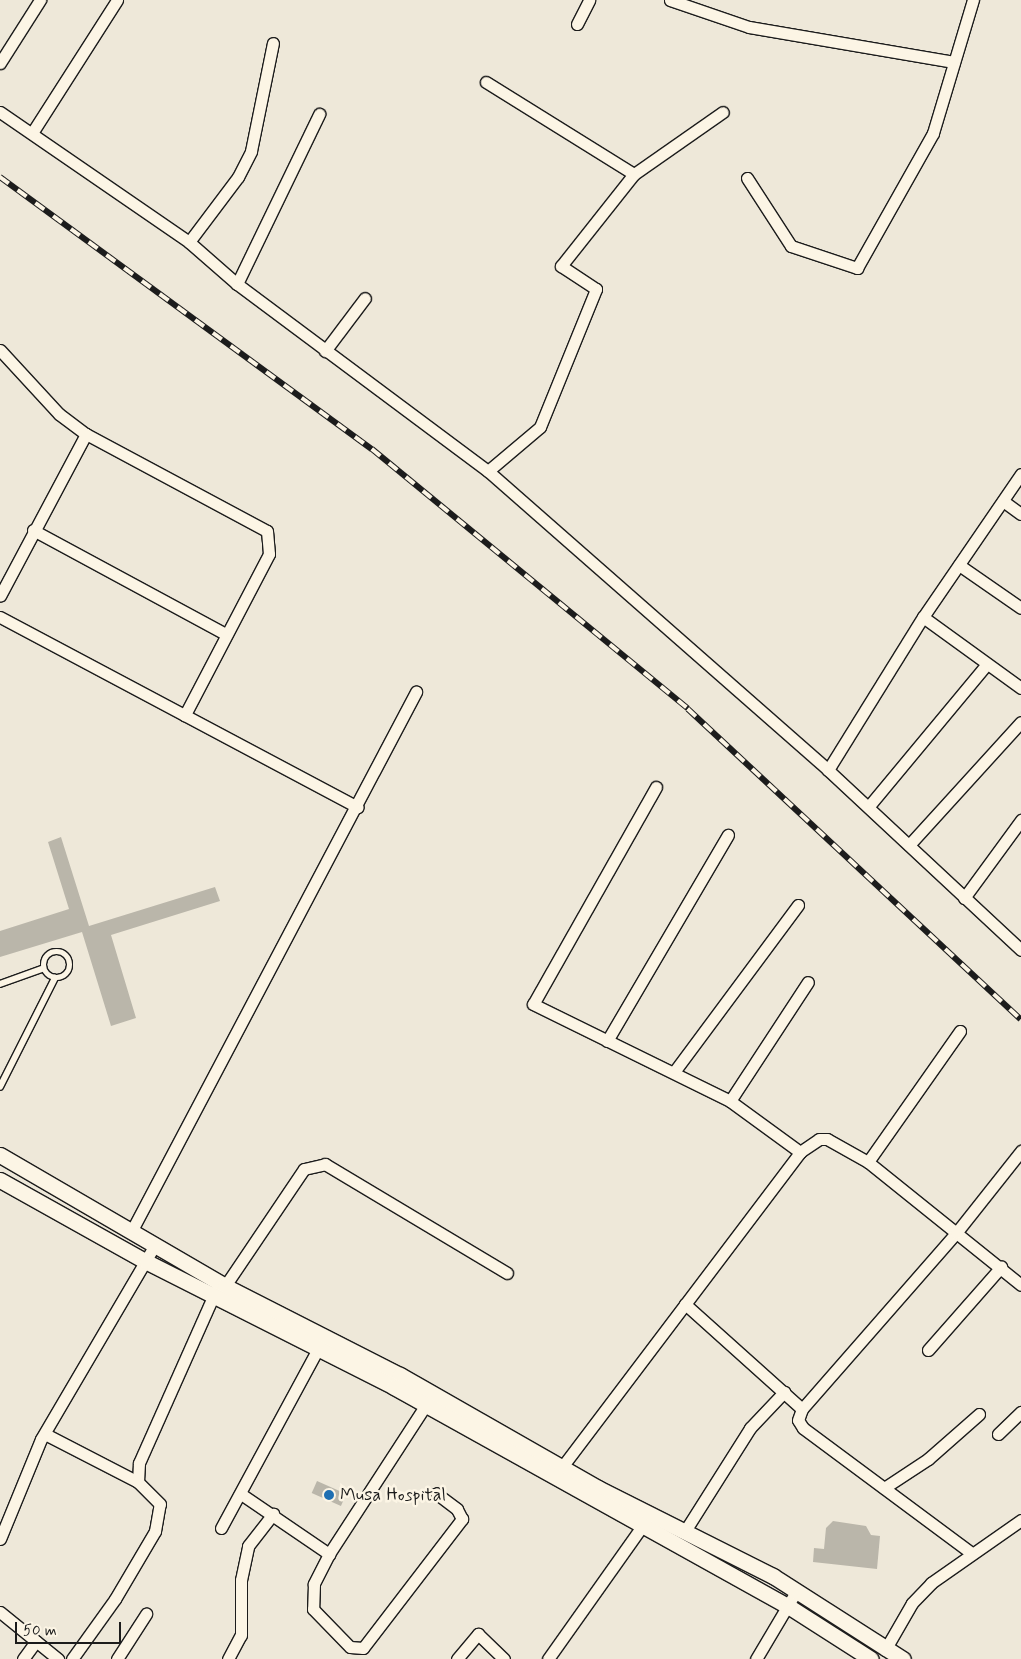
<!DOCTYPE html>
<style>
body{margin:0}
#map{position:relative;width:1021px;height:1659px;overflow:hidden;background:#eee8d9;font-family:Mynerve,sans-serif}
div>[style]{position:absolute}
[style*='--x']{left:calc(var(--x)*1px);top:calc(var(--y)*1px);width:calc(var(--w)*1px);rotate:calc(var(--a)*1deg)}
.building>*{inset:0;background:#bab6aa;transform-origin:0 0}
.roads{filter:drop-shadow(1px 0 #1c1c1c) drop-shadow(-1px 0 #1c1c1c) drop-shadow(0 1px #1c1c1c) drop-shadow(0 -1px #1c1c1c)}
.lane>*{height:5.5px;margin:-2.75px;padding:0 2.75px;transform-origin:2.75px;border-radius:2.75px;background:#fcf5e5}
.lane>.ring{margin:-2.75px;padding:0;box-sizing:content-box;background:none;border:5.5px solid #fcf5e5;border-radius:50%}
.street>*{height:11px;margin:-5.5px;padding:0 5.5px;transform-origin:5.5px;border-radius:5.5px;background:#fcf5e5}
.secondary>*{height:15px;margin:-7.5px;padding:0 7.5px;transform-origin:7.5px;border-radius:7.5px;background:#fcf5e5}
.rail>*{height:5.5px;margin-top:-2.75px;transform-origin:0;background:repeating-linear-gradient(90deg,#fcf5e5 0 11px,#1c1c1c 0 22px);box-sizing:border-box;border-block:1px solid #1c1c1c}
.dots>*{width:14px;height:14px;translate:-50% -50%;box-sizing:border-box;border:2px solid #fcf5e5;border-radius:50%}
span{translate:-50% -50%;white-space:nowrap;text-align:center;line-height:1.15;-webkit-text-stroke:5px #fcf5e5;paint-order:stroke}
.poi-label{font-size:18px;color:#1c1c1c}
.left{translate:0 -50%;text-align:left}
.scale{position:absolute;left:15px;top:1622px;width:106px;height:22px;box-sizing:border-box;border:2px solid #1c1c1c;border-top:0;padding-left:6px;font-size:15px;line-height:18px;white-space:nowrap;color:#1c1c1c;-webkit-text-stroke:4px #fcf5e5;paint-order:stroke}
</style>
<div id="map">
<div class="building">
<i style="clip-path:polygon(61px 837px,89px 926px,215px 887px,220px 901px,111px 935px,136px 1018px,111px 1026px,82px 932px,0 957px,0 931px,69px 909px,48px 842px)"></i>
<i style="left:317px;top:1481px;width:32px;height:13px;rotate:24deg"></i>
<i style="clip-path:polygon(833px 1521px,866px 1526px,871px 1535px,880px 1536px,877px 1569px,813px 1562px,814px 1548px,824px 1549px,826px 1528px)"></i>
</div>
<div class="roads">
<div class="lane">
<i class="ring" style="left:44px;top:952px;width:20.5px;height:20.5px"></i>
<i style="--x:0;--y:984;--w:45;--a:-19.7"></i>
<i style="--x:0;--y:1087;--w:122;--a:-63.2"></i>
</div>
<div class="street">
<i style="--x:670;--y:0;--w:83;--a:18.9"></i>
<i style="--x:749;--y:27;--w:208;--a:9.7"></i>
<i style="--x:577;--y:24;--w:27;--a:-63"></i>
<i style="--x:0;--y:63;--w:75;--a:-57.6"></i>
<i style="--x:486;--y:82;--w:174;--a:31.9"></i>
<i style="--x:0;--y:112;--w:229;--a:34.5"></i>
<i style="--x:189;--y:242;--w:64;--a:41.2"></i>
<i style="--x:237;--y:284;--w:313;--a:36.7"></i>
<i style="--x:488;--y:471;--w:453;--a:41.3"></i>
<i style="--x:828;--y:770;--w:180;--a:-58.2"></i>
<i style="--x:923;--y:617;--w:173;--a:-55.6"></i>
<i style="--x:32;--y:133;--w:158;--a:-57.4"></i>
<i style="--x:747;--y:178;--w:81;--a:57.1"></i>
<i style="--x:791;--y:246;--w:70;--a:18.4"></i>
<i style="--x:857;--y:268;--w:155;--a:-60.6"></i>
<i style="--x:933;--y:133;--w:139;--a:-73.3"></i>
<i style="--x:189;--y:242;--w:81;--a:-53"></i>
<i style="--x:238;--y:177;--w:29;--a:-63"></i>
<i style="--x:251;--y:151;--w:110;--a:-78.5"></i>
<i style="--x:237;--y:284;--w:189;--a:-64.2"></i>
<i style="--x:0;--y:350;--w:87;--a:47.3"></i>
<i style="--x:59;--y:414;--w:34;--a:37"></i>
<i style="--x:86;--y:434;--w:183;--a:118"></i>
<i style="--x:325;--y:351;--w:66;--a:-53"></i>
<i style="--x:86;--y:434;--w:205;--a:28.2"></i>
<i style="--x:267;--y:531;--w:23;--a:85"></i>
<i style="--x:269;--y:554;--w:182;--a:117.6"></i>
<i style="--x:488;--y:471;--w:68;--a:-40.2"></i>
<i style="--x:540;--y:427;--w:149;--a:-67.9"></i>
<i style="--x:596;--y:289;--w:42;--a:-146.7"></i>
<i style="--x:561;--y:266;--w:117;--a:-51.6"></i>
<i style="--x:634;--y:174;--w:108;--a:-34.9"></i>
<i style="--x:1003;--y:501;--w:22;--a:36"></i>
<i style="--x:33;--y:530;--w:218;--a:28.4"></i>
<i style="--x:959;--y:565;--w:75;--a:34.7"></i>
<i style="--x:0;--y:617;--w:405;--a:28"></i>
<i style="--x:923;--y:617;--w:121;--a:35.9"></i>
<i style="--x:828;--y:770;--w:264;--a:43"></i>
<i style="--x:656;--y:787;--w:249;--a:119.5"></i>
<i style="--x:533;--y:1004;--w:220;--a:26.2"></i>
<i style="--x:730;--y:1101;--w:87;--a:36.1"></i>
<i style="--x:800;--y:1152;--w:23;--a:-34"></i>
<i style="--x:819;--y:1139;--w:8;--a:0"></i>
<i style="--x:827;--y:1139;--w:47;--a:29.3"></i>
<i style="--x:869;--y:806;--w:183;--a:-50.3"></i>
<i style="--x:909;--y:845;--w:166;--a:-47.7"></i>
<i style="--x:964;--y:898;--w:97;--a:-53.8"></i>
<i style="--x:960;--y:1031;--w:160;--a:125.1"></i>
<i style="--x:868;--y:1162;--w:196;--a:38.8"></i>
<i style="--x:607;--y:1041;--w:239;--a:-59.6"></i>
<i style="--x:674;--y:1072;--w:208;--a:-53.4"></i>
<i style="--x:730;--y:1101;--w:142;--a:-56.8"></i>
<i style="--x:131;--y:1232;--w:611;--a:-62.18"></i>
<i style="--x:225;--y:1286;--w:141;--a:-56"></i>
<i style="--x:304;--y:1169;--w:22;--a:-13"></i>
<i style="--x:325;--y:1164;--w:212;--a:30.9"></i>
<i style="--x:685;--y:1304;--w:157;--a:41.9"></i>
<i style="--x:928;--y:1350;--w:111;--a:-48.7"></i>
<i style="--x:429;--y:1400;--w:184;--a:123"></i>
<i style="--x:329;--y:1554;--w:34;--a:117"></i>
<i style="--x:314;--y:1584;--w:25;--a:92"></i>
<i style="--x:313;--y:1609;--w:53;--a:45.8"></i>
<i style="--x:350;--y:1647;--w:13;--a:4"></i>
<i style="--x:363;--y:1648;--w:163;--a:-52.5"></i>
<i style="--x:462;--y:1519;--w:11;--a:-117"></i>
<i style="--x:457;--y:1509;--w:26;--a:-143"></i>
<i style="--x:45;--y:1434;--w:105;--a:27.3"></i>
<i style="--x:998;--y:1434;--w:32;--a:-44"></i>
<i style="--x:562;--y:1467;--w:395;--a:-52.9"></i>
<i style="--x:884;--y:1488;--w:53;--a:-33.4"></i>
<i style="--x:928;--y:1459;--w:68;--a:-41.4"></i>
<i style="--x:241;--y:1494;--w:107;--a:34.3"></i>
<i style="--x:221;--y:1528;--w:210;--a:-61.6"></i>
<i style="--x:685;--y:1531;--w:122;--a:-57.7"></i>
<i style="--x:750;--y:1428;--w:50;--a:-46.6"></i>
<i style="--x:0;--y:1539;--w:108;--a:-67.7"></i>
<i style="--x:41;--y:1439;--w:225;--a:-59.6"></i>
<i style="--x:970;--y:1552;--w:208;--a:-143.4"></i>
<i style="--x:803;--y:1428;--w:9;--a:-122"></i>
<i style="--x:798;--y:1420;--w:12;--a:-70"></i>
<i style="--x:802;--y:1409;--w:234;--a:-48.8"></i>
<i style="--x:956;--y:1233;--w:105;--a:-51.6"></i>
<i style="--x:0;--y:1612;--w:75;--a:39"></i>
<i style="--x:885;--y:1650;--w:54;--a:-60.1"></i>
<i style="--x:912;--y:1603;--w:28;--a:-46"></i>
<i style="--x:931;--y:1583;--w:110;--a:-35"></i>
<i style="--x:23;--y:1659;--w:22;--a:-54"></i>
<i style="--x:72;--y:1659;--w:74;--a:-54.4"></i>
<i style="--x:115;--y:1599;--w:79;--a:-59.5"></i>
<i style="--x:155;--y:1531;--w:27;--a:-80"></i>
<i style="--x:160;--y:1504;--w:31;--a:-135"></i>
<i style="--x:138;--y:1482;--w:19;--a:-87"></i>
<i style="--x:139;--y:1463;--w:189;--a:-66"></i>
<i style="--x:117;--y:1659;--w:54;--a:-57.2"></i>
<i style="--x:228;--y:1659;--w:27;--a:-62"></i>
<i style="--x:241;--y:1635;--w:55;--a:-90"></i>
<i style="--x:241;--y:1580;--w:35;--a:-78"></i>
<i style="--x:248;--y:1546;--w:41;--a:-52"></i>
<i style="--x:457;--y:1659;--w:33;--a:-50"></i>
<i style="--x:478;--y:1634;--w:36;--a:44"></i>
<i style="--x:548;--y:1659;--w:171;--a:-54.7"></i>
<i style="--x:756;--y:1659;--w:80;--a:-59.3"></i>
</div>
<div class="secondary">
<i style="--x:0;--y:1155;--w:260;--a:30.2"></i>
<i style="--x:225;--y:1286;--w:196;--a:27"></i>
<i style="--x:400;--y:1375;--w:228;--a:29.7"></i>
<i style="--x:598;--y:1488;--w:196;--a:26.7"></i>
<i style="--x:773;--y:1576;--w:154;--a:32.6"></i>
<i style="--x:0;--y:1180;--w:168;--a:29.2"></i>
<i style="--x:147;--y:1262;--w:277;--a:26.8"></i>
<i style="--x:394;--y:1387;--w:451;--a:29.1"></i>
<i style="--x:788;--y:1606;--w:98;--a:32.6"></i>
</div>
</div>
<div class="rail">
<i style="--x:0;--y:177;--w:461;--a:36.2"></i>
<i style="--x:372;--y:449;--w:409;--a:39.4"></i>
<i style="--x:688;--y:709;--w:455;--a:43"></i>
</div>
<div class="dots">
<i style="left:329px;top:1495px;background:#1f6fb2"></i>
</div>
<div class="poi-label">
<span class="left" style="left:340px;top:1495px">Musa Hospital</span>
</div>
<div class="scale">50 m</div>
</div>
